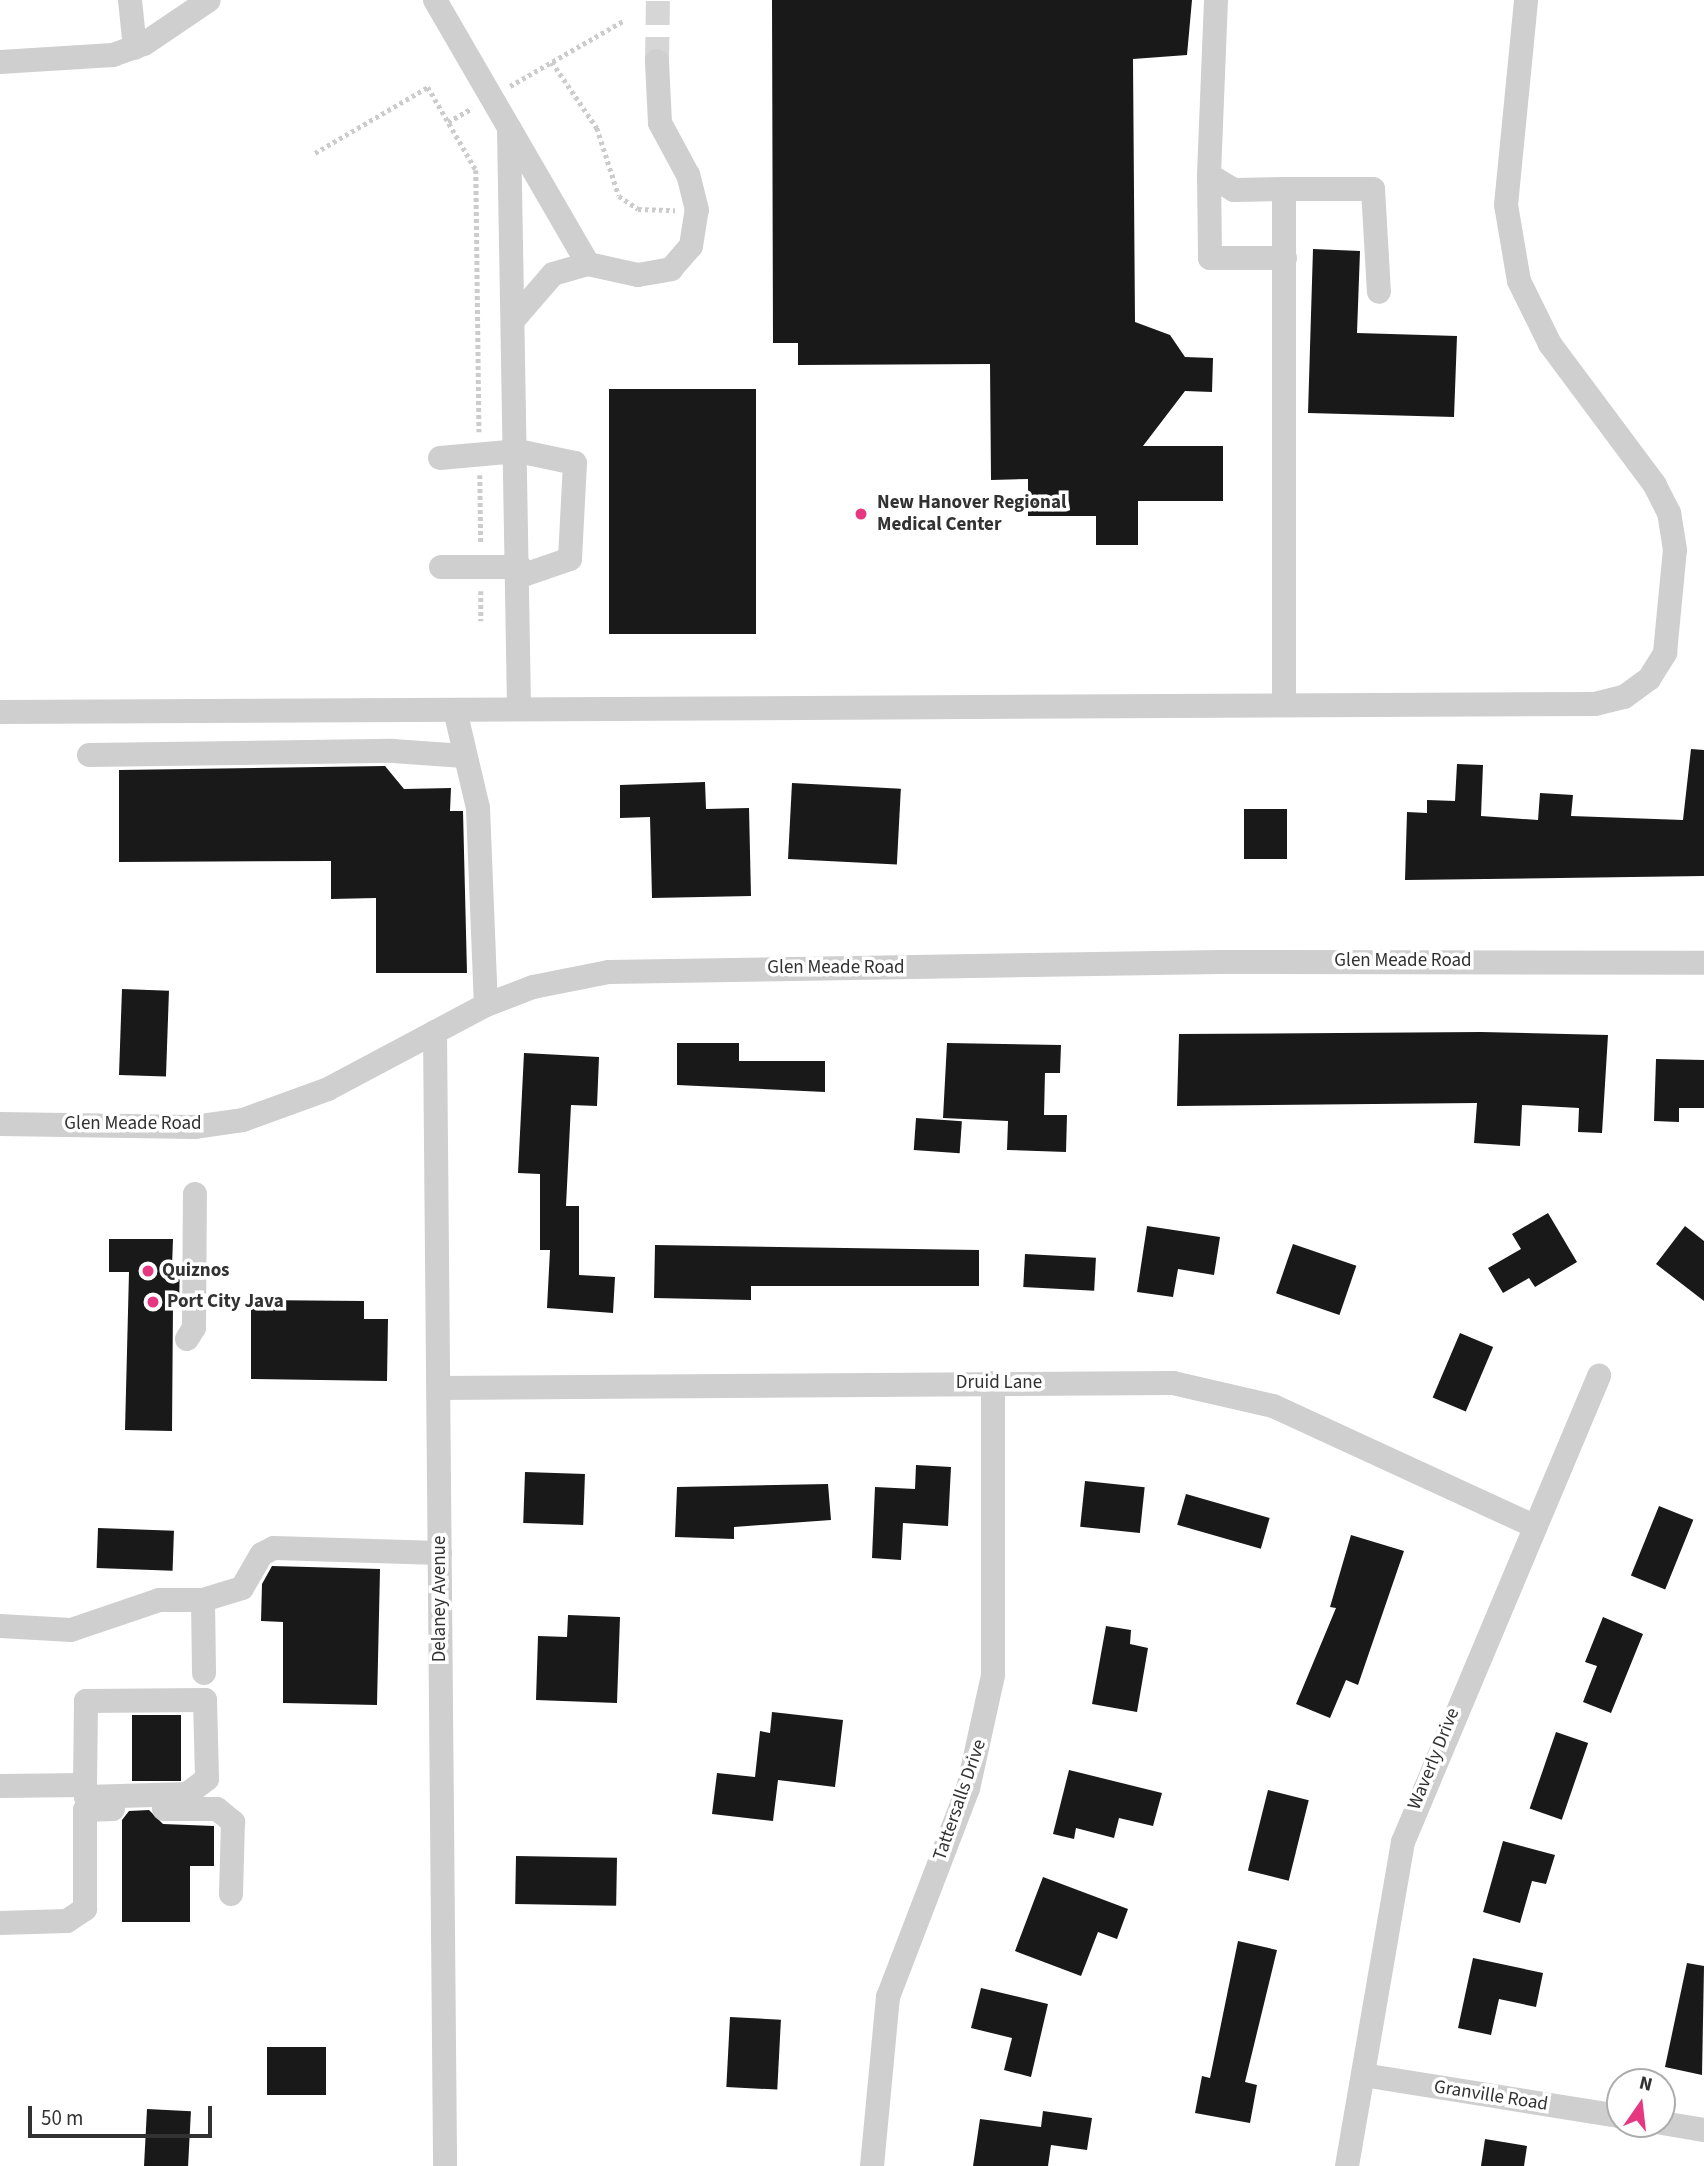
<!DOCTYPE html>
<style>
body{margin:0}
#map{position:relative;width:1704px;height:2166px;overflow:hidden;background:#fff;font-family:"Source Sans 3",sans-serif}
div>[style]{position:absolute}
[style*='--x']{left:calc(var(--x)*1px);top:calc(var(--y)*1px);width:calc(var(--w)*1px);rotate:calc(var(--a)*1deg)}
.building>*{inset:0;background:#191919;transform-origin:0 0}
.minor-tunnel>*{height:24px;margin-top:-12px;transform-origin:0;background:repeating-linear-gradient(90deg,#d6d6d6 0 24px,transparent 0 36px)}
.path>*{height:4.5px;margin-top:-2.25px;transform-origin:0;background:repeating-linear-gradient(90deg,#ccc 0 3.5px,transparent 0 7px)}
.minor>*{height:24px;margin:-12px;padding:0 12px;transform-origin:12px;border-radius:12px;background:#cfcfcf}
.dots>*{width:19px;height:19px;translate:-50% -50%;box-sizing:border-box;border:4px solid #fff;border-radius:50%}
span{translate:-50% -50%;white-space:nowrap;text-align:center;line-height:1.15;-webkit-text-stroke:7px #fff;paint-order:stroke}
.poi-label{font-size:19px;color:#323232;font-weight:700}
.left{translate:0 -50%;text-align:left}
.street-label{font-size:19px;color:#323232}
.north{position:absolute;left:1606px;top:2068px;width:70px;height:70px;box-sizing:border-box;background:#fff;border:2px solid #adadad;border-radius:50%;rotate:14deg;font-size:19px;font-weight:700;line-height:28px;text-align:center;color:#323232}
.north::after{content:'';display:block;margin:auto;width:24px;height:32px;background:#e53880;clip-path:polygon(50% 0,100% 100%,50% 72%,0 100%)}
.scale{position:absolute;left:28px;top:2106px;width:184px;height:32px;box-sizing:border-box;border:4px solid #323232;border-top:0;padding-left:9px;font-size:21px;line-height:24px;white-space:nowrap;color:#323232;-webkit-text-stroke:5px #fff;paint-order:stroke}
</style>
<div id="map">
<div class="building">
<i style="clip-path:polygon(772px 0,1192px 0,1187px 55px,1133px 59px,1135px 322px,1170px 335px,1185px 357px,1213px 358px,1212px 392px,1185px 391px,1143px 446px,1223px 446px,1223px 501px,1138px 501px,1138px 545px,1096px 545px,1096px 516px,1028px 516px,1028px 479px,991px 480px,990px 364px,798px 365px,798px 343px,773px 343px)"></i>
<i style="clip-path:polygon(1313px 249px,1360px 251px,1357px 333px,1457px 336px,1454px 417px,1308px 413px)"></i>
<i style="left:609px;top:389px;width:147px;height:245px"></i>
<i style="clip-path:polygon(1691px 749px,1704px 750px,1704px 876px,1405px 880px,1407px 812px,1427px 813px,1427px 800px,1455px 801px,1457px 764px,1483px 765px,1481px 816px,1538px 820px,1540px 793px,1573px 795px,1571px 816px,1683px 820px)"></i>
<i style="clip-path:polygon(385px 766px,404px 789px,451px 788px,450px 811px,463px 811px,467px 973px,376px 973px,376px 898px,331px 899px,331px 861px,119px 862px,119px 770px)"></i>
<i style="clip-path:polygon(705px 782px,706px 809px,749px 808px,751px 896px,652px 898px,650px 817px,620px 818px,620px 785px)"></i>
<i style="left:792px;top:783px;width:109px;height:76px;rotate:3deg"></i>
<i style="left:1244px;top:809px;width:43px;height:50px"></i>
<i style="left:122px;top:989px;width:47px;height:86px;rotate:2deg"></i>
<i style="clip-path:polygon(1481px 1032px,1608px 1035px,1602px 1133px,1578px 1132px,1579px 1108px,1522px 1105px,1520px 1146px,1474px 1143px,1477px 1103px,1177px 1106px,1179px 1034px)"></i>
<i style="clip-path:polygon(677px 1043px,739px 1043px,739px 1061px,825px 1061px,825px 1092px,677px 1085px)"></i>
<i style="clip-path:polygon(947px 1043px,1061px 1045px,1060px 1073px,1045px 1073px,1044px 1115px,1067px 1115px,1066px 1152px,1007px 1150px,1008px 1121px,943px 1118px)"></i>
<i style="clip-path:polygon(524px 1053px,599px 1057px,597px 1106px,571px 1105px,566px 1206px,579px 1206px,579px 1275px,615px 1277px,613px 1313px,547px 1308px,550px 1250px,540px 1250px,540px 1174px,518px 1173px)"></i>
<i style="clip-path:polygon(1656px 1059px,1704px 1060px,1704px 1108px,1679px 1108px,1679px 1122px,1654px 1121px)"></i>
<i style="left:916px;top:1118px;width:46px;height:32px;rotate:4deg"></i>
<i style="clip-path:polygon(1548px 1213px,1577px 1262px,1535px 1287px,1529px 1278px,1503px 1293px,1488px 1268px,1521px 1249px,1512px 1234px)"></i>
<i style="clip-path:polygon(1147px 1226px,1220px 1237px,1214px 1275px,1178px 1269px,1173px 1297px,1137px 1292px)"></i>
<i style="clip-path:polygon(1685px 1226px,1704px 1241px,1704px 1301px,1656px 1264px)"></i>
<i style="clip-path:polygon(109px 1239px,173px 1239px,172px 1267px,180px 1267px,179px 1303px,173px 1304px,172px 1431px,125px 1430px,129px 1272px,109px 1272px)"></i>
<i style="left:1293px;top:1244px;width:67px;height:52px;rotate:19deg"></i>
<i style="clip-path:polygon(655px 1245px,979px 1250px,979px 1286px,751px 1286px,751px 1300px,654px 1298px)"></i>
<i style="left:1025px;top:1254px;width:71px;height:33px;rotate:3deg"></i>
<i style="clip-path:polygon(251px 1300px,364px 1301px,364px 1319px,388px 1319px,387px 1381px,251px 1379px)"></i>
<i style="left:1460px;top:1333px;width:36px;height:70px;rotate:23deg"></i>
<i style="clip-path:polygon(916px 1465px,951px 1467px,948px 1526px,903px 1523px,901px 1560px,872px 1558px,875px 1487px,915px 1489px)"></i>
<i style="left:525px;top:1472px;width:60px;height:51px;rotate:2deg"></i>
<i style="left:1085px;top:1481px;width:60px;height:46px;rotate:6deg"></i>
<i style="clip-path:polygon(828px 1484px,831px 1520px,734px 1527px,734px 1539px,675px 1537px,677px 1487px)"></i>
<i style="left:1186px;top:1494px;width:87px;height:32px;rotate:16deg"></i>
<i style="left:1659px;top:1506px;width:37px;height:75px;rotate:22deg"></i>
<i style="left:98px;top:1528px;width:76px;height:40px;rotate:2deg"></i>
<i style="clip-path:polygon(1351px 1535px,1404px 1551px,1358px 1685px,1346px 1680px,1330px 1718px,1296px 1704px,1336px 1608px,1330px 1607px)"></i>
<i style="clip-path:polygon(272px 1566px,380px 1569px,377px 1705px,283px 1703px,283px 1622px,261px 1621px,262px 1584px)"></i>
<i style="clip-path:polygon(568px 1615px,620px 1617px,617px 1703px,536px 1700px,538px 1636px,567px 1637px)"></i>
<i style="clip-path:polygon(1603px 1617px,1643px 1634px,1611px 1713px,1583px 1702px,1597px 1666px,1585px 1662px)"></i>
<i style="clip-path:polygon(1106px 1626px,1131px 1630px,1130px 1644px,1148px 1648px,1137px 1712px,1092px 1704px)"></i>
<i style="clip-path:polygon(772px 1712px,843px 1720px,835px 1787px,778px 1780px,773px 1821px,712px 1814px,717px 1773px,755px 1777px,760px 1731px,770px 1733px)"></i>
<i style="left:132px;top:1715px;width:49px;height:66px"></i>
<i style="left:1556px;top:1732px;width:34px;height:81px;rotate:19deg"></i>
<i style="clip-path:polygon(1069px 1770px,1162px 1793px,1153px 1826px,1119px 1818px,1114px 1838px,1076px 1828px,1074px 1839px,1053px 1834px)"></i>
<i style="left:1268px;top:1790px;width:42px;height:83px;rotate:14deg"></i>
<i style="clip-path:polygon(149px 1810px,163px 1824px,214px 1826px,214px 1866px,190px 1866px,190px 1922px,122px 1922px,122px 1820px,129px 1811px)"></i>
<i style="clip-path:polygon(1503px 1841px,1555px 1855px,1546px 1884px,1532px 1881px,1520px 1923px,1483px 1912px)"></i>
<i style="left:516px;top:1856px;width:101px;height:48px;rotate:1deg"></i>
<i style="clip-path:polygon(1043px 1877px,1128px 1909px,1117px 1939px,1098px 1932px,1081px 1976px,1015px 1951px)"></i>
<i style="clip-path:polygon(1238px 1941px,1277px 1950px,1245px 2082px,1257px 2085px,1250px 2123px,1195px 2113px,1202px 2076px,1210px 2078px)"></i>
<i style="clip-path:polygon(1473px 1958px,1543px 1973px,1536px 2007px,1499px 1999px,1491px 2035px,1458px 2028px)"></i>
<i style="clip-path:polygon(1687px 1963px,1704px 1966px,1702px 2075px,1665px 2067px)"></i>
<i style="clip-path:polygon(981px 1988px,1048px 2004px,1031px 2077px,1004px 2070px,1012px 2038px,971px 2028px)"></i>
<i style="left:730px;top:2017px;width:51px;height:70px;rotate:3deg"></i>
<i style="left:267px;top:2047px;width:59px;height:48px"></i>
<i style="left:147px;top:2109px;width:44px;height:57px;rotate:3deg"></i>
<i style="clip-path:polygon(1043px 2111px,1092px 2118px,1087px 2150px,1051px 2145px,1048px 2166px,973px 2166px,980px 2119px,1041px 2127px)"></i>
<i style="clip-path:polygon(1485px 2139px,1527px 2146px,1524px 2166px,1481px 2166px)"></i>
</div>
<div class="minor-tunnel">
<i style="--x:657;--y:61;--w:61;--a:-89.1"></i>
</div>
<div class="path">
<i style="--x:552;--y:62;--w:80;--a:55.7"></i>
<i style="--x:597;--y:128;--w:71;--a:72.1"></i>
<i style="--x:619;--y:196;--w:23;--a:34"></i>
<i style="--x:638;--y:209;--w:37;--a:2"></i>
<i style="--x:510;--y:86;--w:130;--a:-29.9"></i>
<i style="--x:448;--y:122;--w:28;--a:-30"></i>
<i style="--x:315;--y:153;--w:131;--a:-30.3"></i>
<i style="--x:428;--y:87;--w:96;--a:60"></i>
<i style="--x:476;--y:170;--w:262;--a:89.3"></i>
<i style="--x:480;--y:475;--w:69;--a:89.2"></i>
<i style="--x:481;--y:591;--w:30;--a:90"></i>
</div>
<div class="minor">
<i style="--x:130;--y:0;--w:48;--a:84.1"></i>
<i style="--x:435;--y:0;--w:305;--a:59.9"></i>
<i style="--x:1216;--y:0;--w:175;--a:92.3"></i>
<i style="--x:1209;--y:175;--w:29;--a:31"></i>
<i style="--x:1234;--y:190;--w:50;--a:-1.1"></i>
<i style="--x:1284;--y:189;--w:516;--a:90"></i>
<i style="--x:0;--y:62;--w:113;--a:-3.5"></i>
<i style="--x:113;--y:55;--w:33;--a:-20"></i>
<i style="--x:144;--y:44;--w:78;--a:-34.1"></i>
<i style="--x:509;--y:128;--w:581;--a:89.01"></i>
<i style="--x:1209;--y:175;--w:83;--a:89.3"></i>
<i style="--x:1210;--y:258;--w:75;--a:0"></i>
<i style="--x:1284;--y:189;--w:89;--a:0"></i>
<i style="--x:1373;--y:189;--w:103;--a:86.7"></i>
<i style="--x:515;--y:318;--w:58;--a:-49.2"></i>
<i style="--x:553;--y:274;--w:36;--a:-16"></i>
<i style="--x:588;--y:264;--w:51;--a:12.4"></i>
<i style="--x:638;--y:275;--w:34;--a:-10"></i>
<i style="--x:671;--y:269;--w:30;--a:-49"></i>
<i style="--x:691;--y:246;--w:36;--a:-81"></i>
<i style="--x:697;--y:210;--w:36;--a:-104"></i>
<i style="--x:688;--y:175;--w:59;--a:-118.3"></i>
<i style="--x:660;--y:123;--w:62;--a:-92.8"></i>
<i style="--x:440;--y:458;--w:78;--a:-5.1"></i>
<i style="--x:518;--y:451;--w:58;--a:11.9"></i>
<i style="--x:575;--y:463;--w:96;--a:93"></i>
<i style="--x:570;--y:559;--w:52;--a:160.9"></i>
<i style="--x:441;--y:567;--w:79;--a:0"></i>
<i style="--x:455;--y:710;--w:101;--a:76.8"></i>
<i style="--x:478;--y:808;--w:197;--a:87.7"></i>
<i style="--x:0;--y:712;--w:1595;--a:-0.29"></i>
<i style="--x:1595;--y:704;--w:30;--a:-14"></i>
<i style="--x:1624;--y:697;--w:31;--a:-36"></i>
<i style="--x:1649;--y:679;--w:31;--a:-58"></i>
<i style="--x:1665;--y:653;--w:103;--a:-84.5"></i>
<i style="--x:1675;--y:550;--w:37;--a:-99"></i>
<i style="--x:1669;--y:513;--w:31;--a:-117"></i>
<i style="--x:1655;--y:485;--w:176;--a:-126.7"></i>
<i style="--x:1550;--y:344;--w:70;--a:-116.2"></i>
<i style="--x:1519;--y:281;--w:77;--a:-99.7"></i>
<i style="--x:1506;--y:205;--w:206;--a:-84.4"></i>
<i style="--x:89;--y:755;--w:304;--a:-0.8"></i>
<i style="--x:393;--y:751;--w:71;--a:4"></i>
<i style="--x:435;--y:1032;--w:1134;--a:89.49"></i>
<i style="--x:0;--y:1124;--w:194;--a:0.9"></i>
<i style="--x:194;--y:1127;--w:49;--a:-8.1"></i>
<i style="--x:243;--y:1120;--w:90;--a:-20"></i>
<i style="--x:328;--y:1089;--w:179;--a:-28"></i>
<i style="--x:486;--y:1005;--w:50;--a:-21"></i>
<i style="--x:533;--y:987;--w:77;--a:-11.2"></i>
<i style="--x:609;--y:972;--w:611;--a:-0.94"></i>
<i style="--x:1220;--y:962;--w:484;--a:0.1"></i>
<i style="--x:187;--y:1339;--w:13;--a:-58"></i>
<i style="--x:194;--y:1328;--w:134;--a:-89.6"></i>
<i style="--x:439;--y:1388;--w:734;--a:-0.39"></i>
<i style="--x:1173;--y:1383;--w:103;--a:13"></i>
<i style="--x:1273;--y:1406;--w:285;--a:24.7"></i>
<i style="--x:203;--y:1600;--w:41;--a:-17.1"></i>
<i style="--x:242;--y:1588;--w:39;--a:-60"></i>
<i style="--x:262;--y:1554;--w:13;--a:-27"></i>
<i style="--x:274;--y:1548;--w:166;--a:1.7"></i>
<i style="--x:0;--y:1626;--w:71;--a:3.2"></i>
<i style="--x:71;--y:1630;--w:93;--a:-18.8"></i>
<i style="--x:159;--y:1600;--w:44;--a:0"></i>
<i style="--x:203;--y:1600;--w:73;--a:89.2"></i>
<i style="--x:0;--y:1786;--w:85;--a:-0.7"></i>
<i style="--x:85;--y:1785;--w:84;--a:-89.3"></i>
<i style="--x:86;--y:1701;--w:119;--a:-0.5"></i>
<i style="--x:205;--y:1700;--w:79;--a:88.5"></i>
<i style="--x:207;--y:1779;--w:25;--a:143"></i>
<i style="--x:187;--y:1794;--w:101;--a:178.3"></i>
<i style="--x:86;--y:1797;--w:12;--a:-95"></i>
<i style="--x:164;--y:1809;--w:53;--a:0"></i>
<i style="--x:217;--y:1809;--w:21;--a:39"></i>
<i style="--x:233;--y:1822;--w:72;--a:91.6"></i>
<i style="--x:0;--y:1923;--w:67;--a:-1.7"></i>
<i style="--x:67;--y:1921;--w:22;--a:-34"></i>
<i style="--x:85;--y:1909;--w:99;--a:-90"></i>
<i style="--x:85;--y:1810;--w:28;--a:-2"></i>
<i style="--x:1363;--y:2075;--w:260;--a:9.1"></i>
<i style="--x:1662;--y:2123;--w:43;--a:9.5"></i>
<i style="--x:872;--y:2166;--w:170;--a:-84.6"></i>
<i style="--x:888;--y:1997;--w:223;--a:-69"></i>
<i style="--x:968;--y:1789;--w:117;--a:-77.6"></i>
<i style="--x:993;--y:1675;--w:292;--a:-90"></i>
<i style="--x:1347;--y:2166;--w:329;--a:-80.2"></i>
<i style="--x:1403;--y:1842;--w:506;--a:-67.19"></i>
</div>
<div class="dots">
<i style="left:861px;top:514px;background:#e53880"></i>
<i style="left:148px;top:1271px;background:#e53880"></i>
<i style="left:153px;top:1302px;background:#e53880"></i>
</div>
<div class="poi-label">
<span class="left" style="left:877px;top:514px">New Hanover Regional<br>Medical Center</span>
<span class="left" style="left:162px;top:1271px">Quiznos</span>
<span class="left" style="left:167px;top:1302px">Port City Java</span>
</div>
<div class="street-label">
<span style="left:1403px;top:961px">Glen Meade Road</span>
<span style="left:836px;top:968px">Glen Meade Road</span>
<span style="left:133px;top:1124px">Glen Meade Road</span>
<span style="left:999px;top:1383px">Druid Lane</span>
<span style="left:440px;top:1599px;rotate:-90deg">Delaney Avenue</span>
<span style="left:1434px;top:1759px;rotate:-68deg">Waverly Drive</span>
<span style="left:960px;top:1800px;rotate:-71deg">Tattersalls Drive</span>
<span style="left:1491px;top:2096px;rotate:9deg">Granville Road</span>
</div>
<div class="north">N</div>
<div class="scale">50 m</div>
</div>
